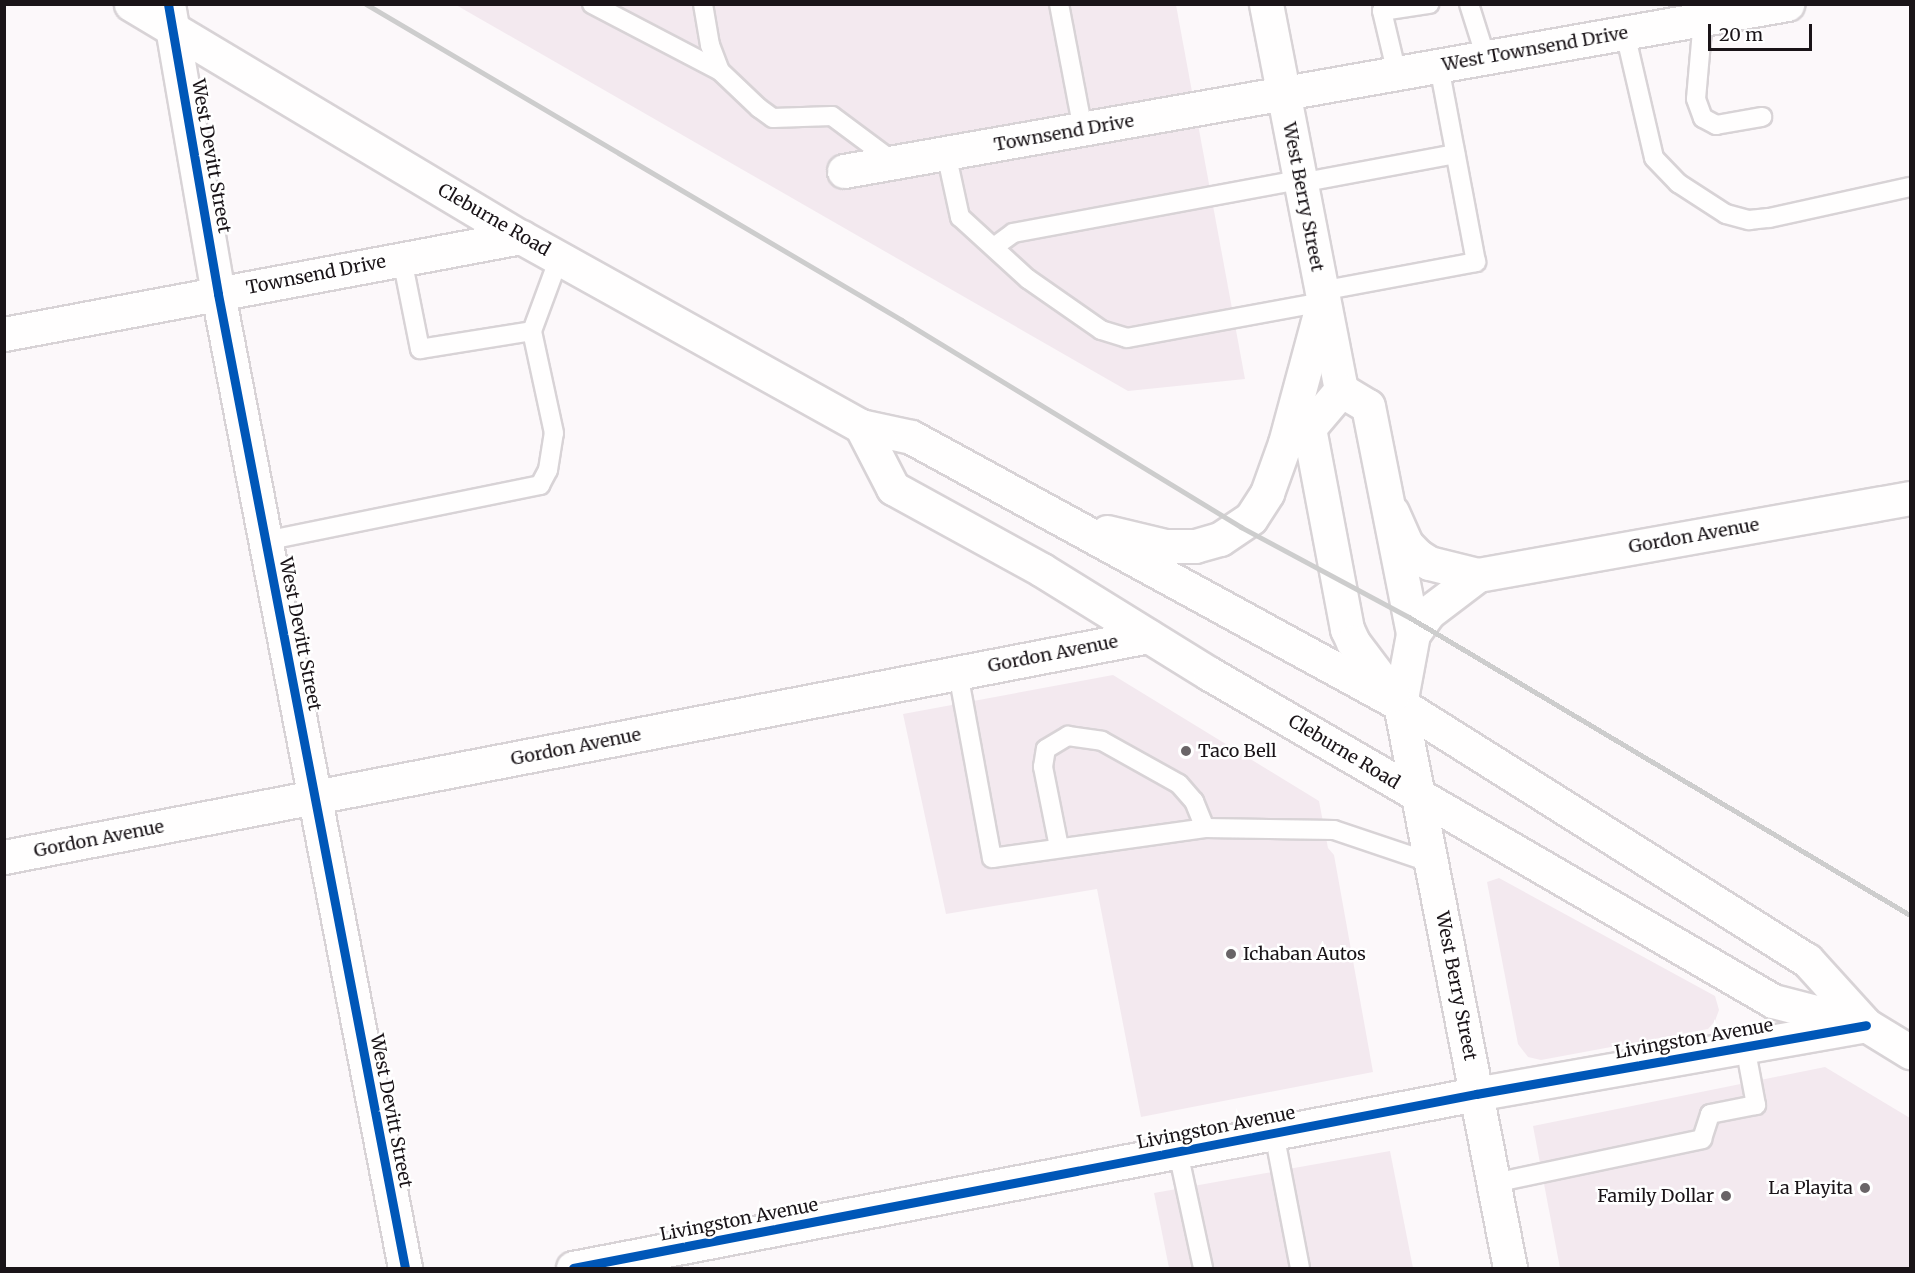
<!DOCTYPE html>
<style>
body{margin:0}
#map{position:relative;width:1915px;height:1273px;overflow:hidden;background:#fcf8fa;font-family:Merriweather,serif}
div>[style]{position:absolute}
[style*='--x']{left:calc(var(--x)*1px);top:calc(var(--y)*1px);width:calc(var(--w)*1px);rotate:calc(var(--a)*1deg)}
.built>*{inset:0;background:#f3e9ef}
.roads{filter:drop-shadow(2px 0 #d8d3d6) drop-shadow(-2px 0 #d8d3d6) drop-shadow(0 2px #d8d3d6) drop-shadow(0 -2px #d8d3d6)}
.service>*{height:18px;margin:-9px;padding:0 9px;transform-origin:9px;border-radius:9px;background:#fffefe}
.minor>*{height:33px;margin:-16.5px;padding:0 16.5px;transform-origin:16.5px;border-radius:16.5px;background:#fffefe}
.secondary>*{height:33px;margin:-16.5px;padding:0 16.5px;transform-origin:16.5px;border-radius:16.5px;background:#fffefe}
.rail>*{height:4.5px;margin:-2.25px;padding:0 2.25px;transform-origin:2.25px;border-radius:2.25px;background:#cdcdcd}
.cycleway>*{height:9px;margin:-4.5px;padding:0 4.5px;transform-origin:4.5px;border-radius:4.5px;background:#0057b8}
.dots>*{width:16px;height:16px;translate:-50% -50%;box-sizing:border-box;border:3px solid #fff;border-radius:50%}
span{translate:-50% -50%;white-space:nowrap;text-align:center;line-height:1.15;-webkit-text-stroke:5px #fff;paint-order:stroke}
.street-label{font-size:18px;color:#1a1418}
.poi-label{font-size:18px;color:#1a1418}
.left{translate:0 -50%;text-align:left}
.right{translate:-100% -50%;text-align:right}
.frame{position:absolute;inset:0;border:6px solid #1a1418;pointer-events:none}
.scale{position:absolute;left:1708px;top:24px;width:104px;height:27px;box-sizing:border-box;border:3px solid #1a1418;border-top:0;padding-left:8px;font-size:18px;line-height:21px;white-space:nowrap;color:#1a1418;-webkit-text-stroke:4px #fff;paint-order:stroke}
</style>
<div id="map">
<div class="built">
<i style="clip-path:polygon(456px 5px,1176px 5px,1245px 379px,1128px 391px)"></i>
<i style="clip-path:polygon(1113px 675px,1319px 801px,1328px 848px,1334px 855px,1373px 1072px,1141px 1117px,1097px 889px,946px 914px,903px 714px)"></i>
<i style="clip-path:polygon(1499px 878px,1715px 996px,1719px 1010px,1715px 1021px,1708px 1029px,1541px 1060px,1528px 1057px,1518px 1044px,1487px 882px)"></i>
<i style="clip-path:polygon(1825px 1067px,1910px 1118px,1910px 1268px,1560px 1268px,1533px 1126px)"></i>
<i style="clip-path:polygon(1390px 1151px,1413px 1268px,1169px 1268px,1154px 1193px)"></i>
</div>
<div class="roads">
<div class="service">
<i style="--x:592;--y:4;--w:144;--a:27.6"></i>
<i style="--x:703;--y:4;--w:42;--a:80.3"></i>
<i style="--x:710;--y:45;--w:28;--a:69"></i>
<i style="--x:720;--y:71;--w:54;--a:43.5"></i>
<i style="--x:759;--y:108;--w:17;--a:36"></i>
<i style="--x:773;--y:118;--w:59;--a:-1.9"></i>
<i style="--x:832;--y:116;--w:77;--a:36.6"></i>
<i style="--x:1059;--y:4;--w:128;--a:79.2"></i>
<i style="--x:1469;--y:4;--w:57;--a:72.5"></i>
<i style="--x:1703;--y:19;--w:80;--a:95"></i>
<i style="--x:1696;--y:99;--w:20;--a:70"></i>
<i style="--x:1703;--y:118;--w:15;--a:28"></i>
<i style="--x:1716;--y:125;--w:47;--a:-9.9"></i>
<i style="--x:1625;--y:33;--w:128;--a:76.9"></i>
<i style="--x:1654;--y:158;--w:35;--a:46"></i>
<i style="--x:1678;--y:183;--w:57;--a:32.9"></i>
<i style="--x:1726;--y:214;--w:24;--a:15"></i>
<i style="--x:1749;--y:220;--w:20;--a:-6"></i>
<i style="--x:1769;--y:218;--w:144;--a:-12.4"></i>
<i style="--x:1397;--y:74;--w:65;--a:-103.4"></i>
<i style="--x:1382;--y:11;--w:48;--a:-8.5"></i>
<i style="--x:946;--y:153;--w:66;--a:77.7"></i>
<i style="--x:960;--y:217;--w:92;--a:42.4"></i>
<i style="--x:1028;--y:279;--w:89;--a:34.9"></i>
<i style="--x:1101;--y:330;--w:27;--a:17"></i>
<i style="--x:1127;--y:338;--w:199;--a:-10.4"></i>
<i style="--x:1300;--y:183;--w:158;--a:-10.6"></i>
<i style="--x:994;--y:247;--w:24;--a:-36"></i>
<i style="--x:1013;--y:233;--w:292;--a:-10.5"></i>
<i style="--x:402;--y:259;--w:92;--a:78.7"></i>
<i style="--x:420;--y:349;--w:113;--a:-9.1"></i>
<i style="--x:1321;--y:291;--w:158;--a:-10.6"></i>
<i style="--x:1476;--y:262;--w:199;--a:-100.7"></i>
<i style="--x:265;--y:541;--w:281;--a:-11.5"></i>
<i style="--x:540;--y:485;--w:17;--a:-62"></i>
<i style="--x:548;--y:470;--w:37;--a:-81"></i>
<i style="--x:554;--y:433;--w:104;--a:-102.2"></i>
<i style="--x:532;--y:331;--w:78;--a:-69.7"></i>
<i style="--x:958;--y:673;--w:188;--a:79.6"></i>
<i style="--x:992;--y:858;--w:215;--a:-8"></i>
<i style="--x:1205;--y:828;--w:129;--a:0.9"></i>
<i style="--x:1334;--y:830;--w:103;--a:18.6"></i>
<i style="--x:1059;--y:847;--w:82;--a:-101.3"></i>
<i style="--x:1043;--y:767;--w:18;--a:-81"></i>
<i style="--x:1046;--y:749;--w:26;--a:-31"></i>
<i style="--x:1068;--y:736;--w:34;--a:8"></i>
<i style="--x:1102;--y:741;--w:88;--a:29.2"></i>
<i style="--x:1179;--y:784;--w:23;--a:49"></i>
<i style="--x:1194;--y:801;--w:29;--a:68"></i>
<i style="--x:1274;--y:1133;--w:137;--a:79.1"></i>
<i style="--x:1178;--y:1152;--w:119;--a:77.8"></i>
<i style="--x:1494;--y:1183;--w:213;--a:-11.9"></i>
<i style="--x:1702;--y:1139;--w:26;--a:-72"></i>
<i style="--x:1710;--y:1114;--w:47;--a:-11.1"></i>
<i style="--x:1756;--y:1105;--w:60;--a:-100.6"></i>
</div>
<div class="minor">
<i style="--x:168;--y:4;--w:294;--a:80.2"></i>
<i style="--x:218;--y:294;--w:992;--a:79.13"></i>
<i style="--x:844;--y:171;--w:958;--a:-10.04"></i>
<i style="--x:4;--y:334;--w:526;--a:-10.63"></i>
<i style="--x:1392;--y:512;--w:36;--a:66"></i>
<i style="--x:1407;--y:545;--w:16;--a:45"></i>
<i style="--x:1418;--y:556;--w:13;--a:32"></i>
<i style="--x:1429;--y:563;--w:50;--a:13.8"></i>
<i style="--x:1478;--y:575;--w:439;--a:-10.1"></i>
<i style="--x:1413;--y:634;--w:27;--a:-54"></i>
<i style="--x:1429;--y:612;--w:61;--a:-37.1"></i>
<i style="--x:4;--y:857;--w:1165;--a:-10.93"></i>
<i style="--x:573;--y:1268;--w:920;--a:-10.91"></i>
<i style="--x:1476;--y:1094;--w:396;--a:-10"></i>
</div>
<div class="secondary">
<i style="--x:131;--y:4;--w:454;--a:30.9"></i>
<i style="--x:521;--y:237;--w:389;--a:29.1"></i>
<i style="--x:861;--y:426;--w:51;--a:12.4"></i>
<i style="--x:911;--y:437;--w:557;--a:28.64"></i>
<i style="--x:1400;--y:704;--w:481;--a:32.2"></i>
<i style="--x:1807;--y:960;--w:88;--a:47.8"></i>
<i style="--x:1266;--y:4;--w:393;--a:79"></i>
<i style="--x:1341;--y:390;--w:31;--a:31"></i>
<i style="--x:1368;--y:406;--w:232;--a:78.8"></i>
<i style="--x:1413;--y:634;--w:71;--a:100.5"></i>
<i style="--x:1400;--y:704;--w:575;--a:78.96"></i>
<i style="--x:1341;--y:390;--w:50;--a:130.1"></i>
<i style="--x:1309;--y:428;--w:205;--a:79.3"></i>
<i style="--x:1347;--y:629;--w:14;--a:65"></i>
<i style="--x:1353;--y:642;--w:66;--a:53"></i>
<i style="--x:861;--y:426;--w:70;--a:62.7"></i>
<i style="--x:893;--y:488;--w:170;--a:28.8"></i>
<i style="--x:1042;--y:570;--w:198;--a:31.8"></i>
<i style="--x:1210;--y:674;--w:651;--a:30.15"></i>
<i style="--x:1773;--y:1001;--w:96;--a:14.5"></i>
<i style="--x:1866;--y:1025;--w:52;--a:31.5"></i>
<i style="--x:1107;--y:532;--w:60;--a:13.6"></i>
<i style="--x:1165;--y:546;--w:30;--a:0"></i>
<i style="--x:1195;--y:546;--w:26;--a:-16"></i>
<i style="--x:1220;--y:539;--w:37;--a:-34"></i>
<i style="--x:1251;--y:518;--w:30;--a:-57"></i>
<i style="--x:1267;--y:493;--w:53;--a:-70.2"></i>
<i style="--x:1285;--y:443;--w:138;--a:-74.9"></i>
</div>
</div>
<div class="rail">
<i style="--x:366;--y:4;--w:622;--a:30.52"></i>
<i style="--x:902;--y:320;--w:397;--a:31.4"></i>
<i style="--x:1241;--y:527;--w:191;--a:28.2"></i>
<i style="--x:1409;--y:617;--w:583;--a:30.74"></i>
</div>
<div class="cycleway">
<i style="--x:168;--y:4;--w:294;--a:80.2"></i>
<i style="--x:218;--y:294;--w:992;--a:79.13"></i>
<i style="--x:573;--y:1268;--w:920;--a:-10.91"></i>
<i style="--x:1476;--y:1094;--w:396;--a:-10"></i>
</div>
<div class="dots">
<i style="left:1186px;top:751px;background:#696467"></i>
<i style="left:1231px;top:954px;background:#696467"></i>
<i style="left:1865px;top:1188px;background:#696467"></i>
<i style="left:1726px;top:1196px;background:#696467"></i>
</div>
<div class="street-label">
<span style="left:1535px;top:49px;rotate:-10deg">West Townsend Drive</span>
<span style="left:1064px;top:133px;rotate:-10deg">Townsend Drive</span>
<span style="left:211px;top:156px;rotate:80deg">West Devitt Street</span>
<span style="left:1303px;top:197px;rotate:79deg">West Berry Street</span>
<span style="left:494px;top:220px;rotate:30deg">Cleburne Road</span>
<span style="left:316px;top:275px;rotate:-11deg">Townsend Drive</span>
<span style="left:1694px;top:536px;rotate:-10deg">Gordon Avenue</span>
<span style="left:300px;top:634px;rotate:79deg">West Devitt Street</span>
<span style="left:1053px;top:654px;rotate:-11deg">Gordon Avenue</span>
<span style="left:576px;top:747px;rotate:-11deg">Gordon Avenue</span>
<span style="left:1344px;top:752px;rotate:31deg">Cleburne Road</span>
<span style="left:99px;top:839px;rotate:-11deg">Gordon Avenue</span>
<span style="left:1456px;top:986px;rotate:79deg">West Berry Street</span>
<span style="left:1694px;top:1039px;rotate:-10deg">Livingston Avenue</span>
<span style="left:391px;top:1111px;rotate:79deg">West Devitt Street</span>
<span style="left:1216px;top:1128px;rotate:-11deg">Livingston Avenue</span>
<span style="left:739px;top:1220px;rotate:-11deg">Livingston Avenue</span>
</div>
<div class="poi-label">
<span class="left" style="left:1198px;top:751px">Taco Bell</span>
<span class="left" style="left:1243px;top:954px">Ichaban Autos</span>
<span class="right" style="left:1853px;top:1188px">La Playita</span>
<span class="right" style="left:1714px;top:1196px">Family Dollar</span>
</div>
<div class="frame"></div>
<div class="scale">20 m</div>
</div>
